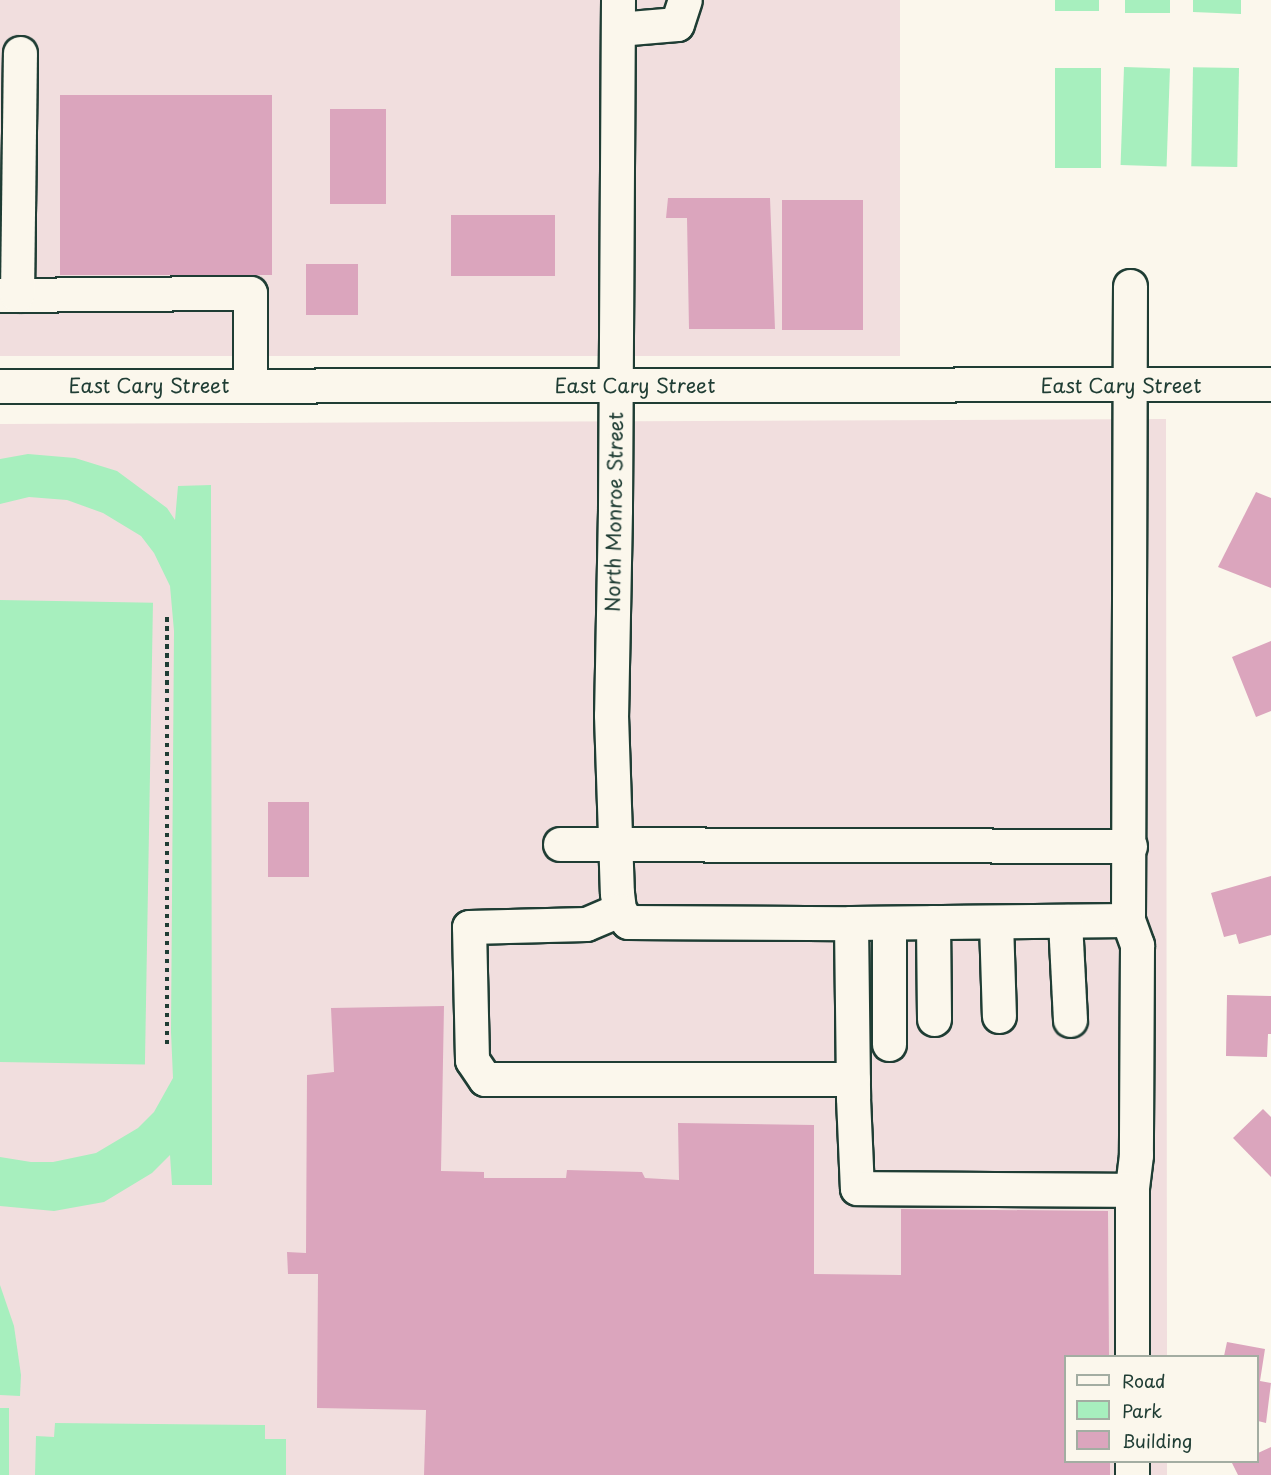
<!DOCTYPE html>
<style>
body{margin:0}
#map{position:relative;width:1271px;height:1475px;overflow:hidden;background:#fbf7ec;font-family:"Playpen Sans",sans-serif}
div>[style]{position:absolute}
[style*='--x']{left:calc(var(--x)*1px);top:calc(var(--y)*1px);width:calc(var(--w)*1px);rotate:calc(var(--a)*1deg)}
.built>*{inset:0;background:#f1dede;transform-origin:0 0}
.green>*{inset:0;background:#a7efbe;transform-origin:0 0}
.building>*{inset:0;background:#dba5bd;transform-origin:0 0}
.path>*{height:4px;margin-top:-2px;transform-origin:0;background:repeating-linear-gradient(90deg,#1f3d34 0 4.5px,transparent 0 9px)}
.roads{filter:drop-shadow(2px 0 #1f3d34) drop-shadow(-2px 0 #1f3d34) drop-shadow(0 2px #1f3d34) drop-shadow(0 -2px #1f3d34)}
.minor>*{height:33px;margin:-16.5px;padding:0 16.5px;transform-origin:16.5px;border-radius:16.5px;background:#fbf7ec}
span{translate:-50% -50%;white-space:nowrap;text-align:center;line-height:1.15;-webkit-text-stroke:5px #fbf7ec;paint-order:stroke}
.street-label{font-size:20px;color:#1f3d34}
.legend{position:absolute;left:1064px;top:1355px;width:195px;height:108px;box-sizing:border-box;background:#fbf7ec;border:2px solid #a3ada2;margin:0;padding:8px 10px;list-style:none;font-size:18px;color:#1f3d34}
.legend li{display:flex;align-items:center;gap:12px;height:30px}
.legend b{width:30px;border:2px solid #a3ada2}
</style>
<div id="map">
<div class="built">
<i style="left:0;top:0;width:900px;height:356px"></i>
<i style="clip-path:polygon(1166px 419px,1167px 1356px,1066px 1356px,1066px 1462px,1167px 1462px,1167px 1475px,0 1475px,0 424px)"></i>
</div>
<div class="green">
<i style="left:1055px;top:0;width:44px;height:11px"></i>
<i style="left:1125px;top:0;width:45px;height:13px"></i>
<i style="clip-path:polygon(1193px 0,1241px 0,1241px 14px,1193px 12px)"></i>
<i style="left:1124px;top:67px;width:46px;height:98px;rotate:2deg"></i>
<i style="left:1055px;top:68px;width:46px;height:100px"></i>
<i style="left:1239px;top:68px;width:99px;height:46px;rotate:91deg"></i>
<i style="clip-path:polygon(28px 454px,75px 458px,117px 471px,167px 508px,175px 520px,178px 486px,211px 485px,212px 1185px,172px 1185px,170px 1155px,152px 1173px,104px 1202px,54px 1211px,0 1206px,0 1157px,31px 1162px,53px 1162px,96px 1153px,138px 1128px,154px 1112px,173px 1078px,171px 1032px,174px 631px,170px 586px,154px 553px,141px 536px,103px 513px,67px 500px,29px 497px,0 504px,0 459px)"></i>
<i style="left:0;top:600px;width:153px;height:462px;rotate:1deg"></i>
<i style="clip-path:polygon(0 1285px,14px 1326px,21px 1375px,20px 1396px,0 1395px)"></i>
<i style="left:0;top:1408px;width:9px;height:67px"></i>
<i style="clip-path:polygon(55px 1423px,265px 1425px,265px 1439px,286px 1439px,286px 1475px,35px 1475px,36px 1436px,54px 1437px)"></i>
</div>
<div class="building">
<i style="left:272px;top:95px;width:180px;height:212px;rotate:90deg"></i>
<i style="left:330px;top:109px;width:56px;height:95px"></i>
<i style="clip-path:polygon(668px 198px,770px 198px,775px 329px,689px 329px,687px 218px,666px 218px)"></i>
<i style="left:782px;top:200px;width:81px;height:130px"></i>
<i style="left:451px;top:215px;width:104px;height:61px"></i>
<i style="left:358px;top:264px;width:51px;height:52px;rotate:90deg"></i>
<i style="clip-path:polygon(1256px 492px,1271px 498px,1271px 588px,1218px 567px)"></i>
<i style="clip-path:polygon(1271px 641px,1271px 711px,1256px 717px,1232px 657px)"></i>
<i style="left:268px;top:802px;width:41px;height:75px"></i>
<i style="clip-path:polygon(1271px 876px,1271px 935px,1239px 944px,1236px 934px,1224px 937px,1211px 893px)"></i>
<i style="clip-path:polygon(1227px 995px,1271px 996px,1271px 1034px,1268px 1034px,1267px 1057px,1226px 1056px)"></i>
<i style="clip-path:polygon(444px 1006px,441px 1171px,484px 1172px,484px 1178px,566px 1178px,567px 1170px,642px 1172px,645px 1178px,679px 1180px,678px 1123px,814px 1125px,814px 1274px,901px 1275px,901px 1209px,1108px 1211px,1109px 1356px,1066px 1356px,1066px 1462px,1110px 1462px,1110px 1475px,424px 1475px,426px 1410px,317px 1408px,318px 1274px,288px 1274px,287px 1252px,306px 1253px,307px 1075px,334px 1072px,331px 1008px)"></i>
<i style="clip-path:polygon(1263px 1109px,1271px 1117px,1271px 1177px,1233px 1138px)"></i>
<i style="clip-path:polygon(1227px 1342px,1265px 1349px,1260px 1381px,1271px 1383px,1266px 1423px,1258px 1421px,1258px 1356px,1224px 1356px)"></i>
<i style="clip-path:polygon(1271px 1447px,1271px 1475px,1238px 1475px,1232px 1463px,1258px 1462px,1258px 1453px)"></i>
</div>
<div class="path">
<i style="--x:167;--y:617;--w:429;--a:90"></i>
</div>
<div class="roads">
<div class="minor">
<i style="--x:618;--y:0;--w:510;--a:90.34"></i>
<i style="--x:615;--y:510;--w:205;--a:91.1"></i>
<i style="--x:611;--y:715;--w:178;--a:88.1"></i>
<i style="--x:617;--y:893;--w:17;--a:83"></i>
<i style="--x:619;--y:910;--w:15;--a:53"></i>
<i style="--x:628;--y:922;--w:223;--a:0.3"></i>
<i style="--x:851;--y:923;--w:277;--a:-0.6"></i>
<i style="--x:1128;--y:920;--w:634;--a:-89.82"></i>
<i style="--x:618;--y:29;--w:59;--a:-4.8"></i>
<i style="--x:677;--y:24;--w:25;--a:-72"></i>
<i style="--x:0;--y:295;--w:250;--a:-0.5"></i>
<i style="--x:250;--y:293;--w:91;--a:90"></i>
<i style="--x:17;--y:295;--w:242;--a:-89.3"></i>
<i style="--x:0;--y:386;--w:1271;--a:-0.09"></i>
<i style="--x:560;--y:844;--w:570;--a:0.2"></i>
<i style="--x:619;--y:910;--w:36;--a:157"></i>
<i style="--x:586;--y:924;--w:117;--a:178.5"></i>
<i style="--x:469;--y:927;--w:133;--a:88.7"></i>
<i style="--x:472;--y:1060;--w:23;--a:56"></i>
<i style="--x:485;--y:1079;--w:368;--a:0"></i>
<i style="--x:1128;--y:920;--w:27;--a:70"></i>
<i style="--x:1137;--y:945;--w:210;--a:90.3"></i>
<i style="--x:1136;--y:1155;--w:35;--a:97"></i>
<i style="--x:1065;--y:921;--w:99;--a:87.1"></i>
<i style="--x:933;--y:922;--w:97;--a:89.4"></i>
<i style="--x:996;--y:922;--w:94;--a:88.2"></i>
<i style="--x:851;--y:923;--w:175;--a:89.3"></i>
<i style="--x:853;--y:1098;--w:90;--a:87.5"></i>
<i style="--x:857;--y:1188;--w:275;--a:0.4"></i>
<i style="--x:1132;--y:1190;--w:166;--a:90"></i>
<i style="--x:889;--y:923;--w:121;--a:90"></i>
<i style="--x:1132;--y:1462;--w:13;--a:90"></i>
</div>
</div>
<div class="street-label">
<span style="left:149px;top:385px">East Cary Street</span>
<span style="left:635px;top:385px">East Cary Street</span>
<span style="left:1121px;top:385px">East Cary Street</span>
<span style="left:614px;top:512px;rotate:-89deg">North Monroe Street</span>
</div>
<ul class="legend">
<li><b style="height:8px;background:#fbf7ec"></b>Road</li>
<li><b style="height:16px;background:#a7efbe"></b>Park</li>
<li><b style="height:16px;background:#dba5bd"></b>Building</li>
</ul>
</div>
